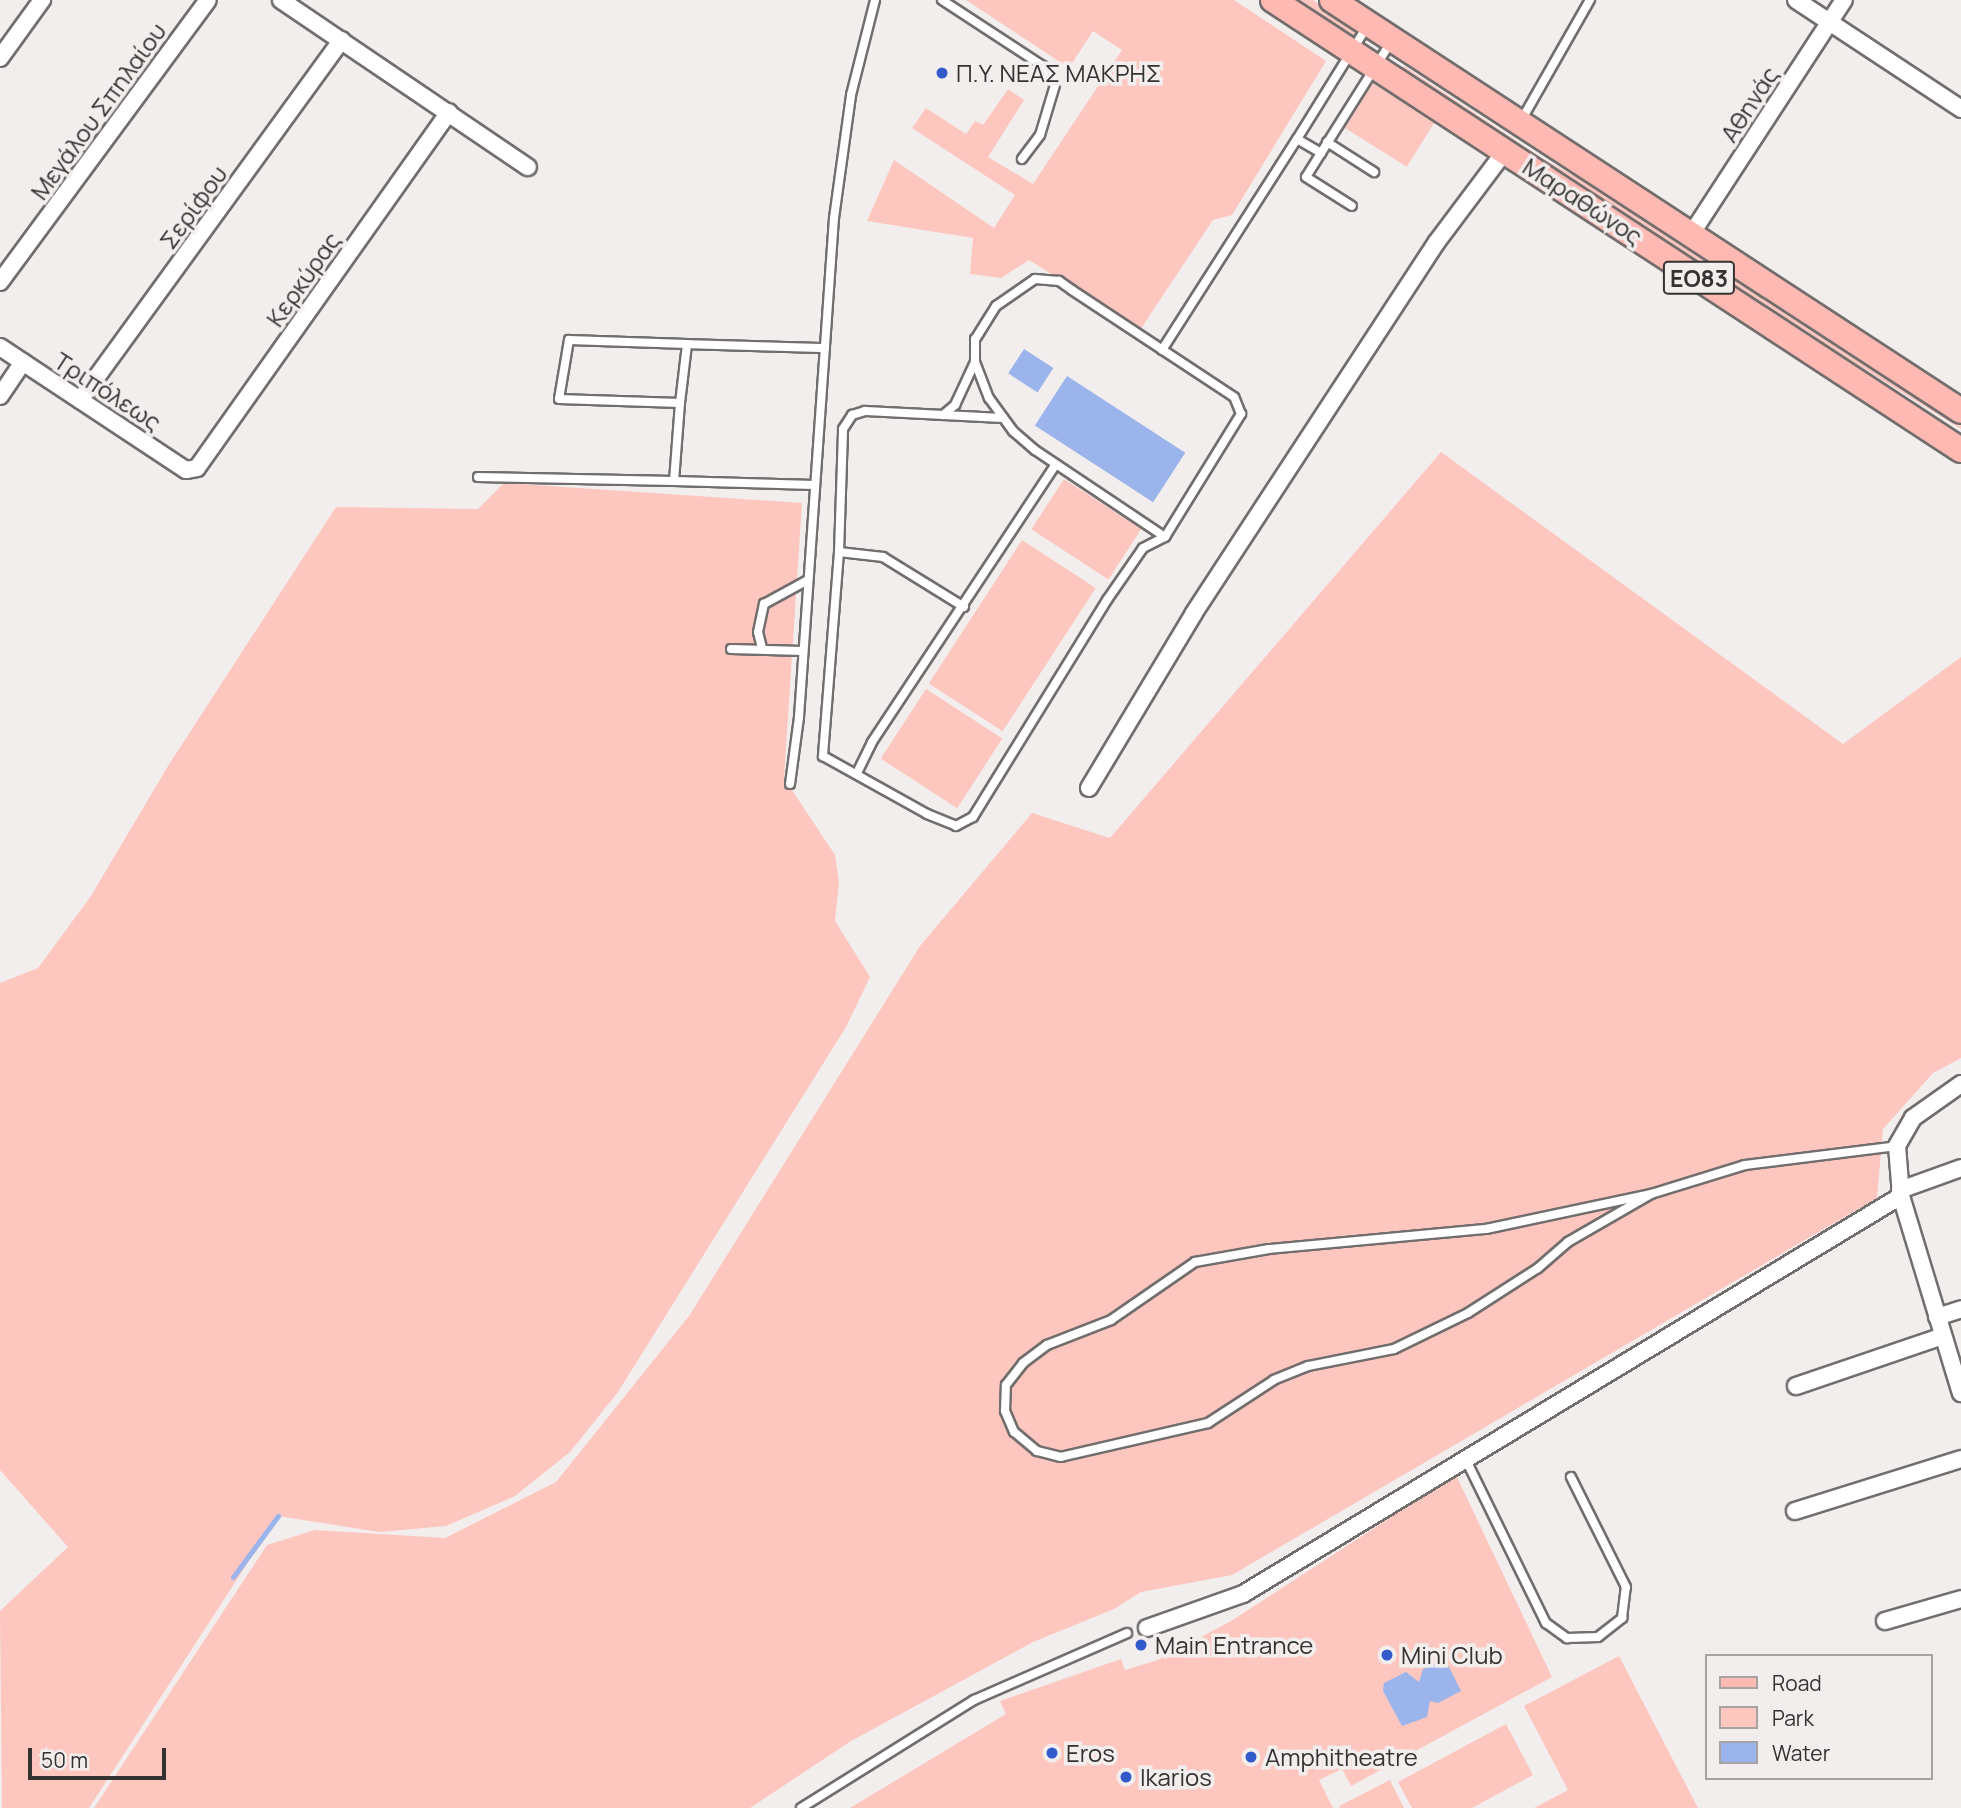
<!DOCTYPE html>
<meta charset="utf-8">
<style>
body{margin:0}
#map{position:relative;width:1961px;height:1808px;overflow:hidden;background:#f3eeee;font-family:Manrope,sans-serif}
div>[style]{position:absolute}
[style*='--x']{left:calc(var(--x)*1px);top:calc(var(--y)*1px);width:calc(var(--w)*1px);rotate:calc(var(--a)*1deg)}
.green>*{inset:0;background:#fdc6be;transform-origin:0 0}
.water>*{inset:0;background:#9bb4eb;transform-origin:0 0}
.stream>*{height:5px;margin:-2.5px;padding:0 2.5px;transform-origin:2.5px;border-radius:2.5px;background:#9bb4eb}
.roads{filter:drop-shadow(2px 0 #726e6d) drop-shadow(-2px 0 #726e6d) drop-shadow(0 2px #726e6d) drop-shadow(0 -2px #726e6d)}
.lane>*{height:8px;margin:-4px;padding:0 4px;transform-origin:4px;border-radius:4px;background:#fff}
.street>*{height:16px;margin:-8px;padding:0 8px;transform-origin:8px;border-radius:8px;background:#fff}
.primary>*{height:24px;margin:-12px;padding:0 12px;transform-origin:12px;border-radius:12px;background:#fdb9b2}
.dots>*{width:19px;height:19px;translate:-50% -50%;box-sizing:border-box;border:4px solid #f3eeee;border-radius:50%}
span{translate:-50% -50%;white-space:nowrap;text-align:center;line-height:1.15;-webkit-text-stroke:7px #f3eeee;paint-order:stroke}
.shield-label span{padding:2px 5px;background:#f3eeee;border:2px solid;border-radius:5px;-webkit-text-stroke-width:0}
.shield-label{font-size:23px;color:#343332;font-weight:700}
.poi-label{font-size:24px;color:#343332}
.left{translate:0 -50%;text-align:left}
.street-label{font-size:24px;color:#343332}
.legend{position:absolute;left:1705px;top:1654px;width:228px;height:126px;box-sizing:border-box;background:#f3eeee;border:2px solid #a7a3a3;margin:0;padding:9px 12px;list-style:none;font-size:21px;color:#343332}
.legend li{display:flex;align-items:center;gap:14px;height:35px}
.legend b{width:35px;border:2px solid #a7a3a3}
.scale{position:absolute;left:28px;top:1748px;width:138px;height:32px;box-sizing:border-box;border:4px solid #343332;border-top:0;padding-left:9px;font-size:21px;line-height:24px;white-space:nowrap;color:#343332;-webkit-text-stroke:5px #f3eeee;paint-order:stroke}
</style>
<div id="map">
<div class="green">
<i style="clip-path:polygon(966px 0,1234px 0,1326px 61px,1232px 215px,1213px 220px,1140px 330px,1029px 260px,1001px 278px,970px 274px,973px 238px,867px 221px,894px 160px,994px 228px,1015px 195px,912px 128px,926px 108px,966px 134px,975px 121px,983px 125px,1008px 89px,1024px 100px,988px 157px,1033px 184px,1122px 50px,1093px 31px,1069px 68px)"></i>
<i style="clip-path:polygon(1292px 0,1313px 0,1359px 33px,1354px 41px)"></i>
<i style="clip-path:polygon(1404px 66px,1542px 158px,1663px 226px,1961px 423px,1961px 429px,1739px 291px,1401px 71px)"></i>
<i style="left:1373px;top:83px;width:73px;height:53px;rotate:32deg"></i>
<i style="clip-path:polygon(1441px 452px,1843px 744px,1961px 657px,1961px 1058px,1933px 1073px,1883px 1129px,1877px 1198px,1232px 1575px,1141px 1592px,1114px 1609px,1033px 1642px,851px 1741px,750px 1808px,94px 1808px,267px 1545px,315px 1530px,445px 1538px,556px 1482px,689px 1316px,920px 946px,1032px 813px,1110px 838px)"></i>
<i style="left:1064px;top:479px;width:92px;height:60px;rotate:33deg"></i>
<i style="clip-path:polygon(504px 483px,802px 503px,784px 778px,835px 855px,839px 882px,835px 921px,870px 977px,846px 1027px,618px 1392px,570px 1452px,515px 1496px,446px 1526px,379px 1532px,278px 1516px,89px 1808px,2px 1808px,0 1611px,68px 1547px,0 1470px,0 983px,38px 968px,91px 896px,168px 766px,336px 507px,478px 509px)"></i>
<i style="left:1022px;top:540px;width:88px;height:171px;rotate:33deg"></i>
<i style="left:926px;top:689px;width:91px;height:83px;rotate:33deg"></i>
<i style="clip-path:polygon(1456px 1475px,1552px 1677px,1351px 1786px,1342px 1769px,1319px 1780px,1333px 1808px,850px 1808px,1006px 1714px,1000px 1701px,1121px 1659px,1125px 1670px,1158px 1660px,1231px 1621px)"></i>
<i style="clip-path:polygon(1619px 1656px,1698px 1808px,1534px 1808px,1568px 1790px,1524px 1706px)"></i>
<i style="clip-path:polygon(1506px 1724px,1533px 1775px,1472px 1808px,1412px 1808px,1398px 1782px)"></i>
<i style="clip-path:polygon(1390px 1780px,1404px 1808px,1340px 1808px,1339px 1806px)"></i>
</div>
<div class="water">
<i style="left:1024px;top:349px;width:35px;height:29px;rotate:33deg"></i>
<i style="left:1067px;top:376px;width:141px;height:59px;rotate:33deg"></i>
<i style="clip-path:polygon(1445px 1659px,1461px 1691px,1438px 1703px,1430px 1701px,1427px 1717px,1402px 1726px,1383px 1691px,1384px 1683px,1406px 1672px,1419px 1682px,1423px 1669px)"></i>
</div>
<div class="stream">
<i style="--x:233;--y:1577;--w:76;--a:-53.6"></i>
</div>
<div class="roads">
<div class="lane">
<i style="--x:942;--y:0;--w:121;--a:33.2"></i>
<i style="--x:1043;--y:66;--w:22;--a:58"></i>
<i style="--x:1055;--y:85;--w:52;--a:106.7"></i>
<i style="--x:1040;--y:135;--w:30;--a:127"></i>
<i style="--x:1522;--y:119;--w:137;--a:-60.3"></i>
<i style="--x:1297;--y:139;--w:134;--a:-58.1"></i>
<i style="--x:1327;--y:142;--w:56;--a:32.6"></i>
<i style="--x:1321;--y:153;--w:28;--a:122"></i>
<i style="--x:1306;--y:177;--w:54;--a:32.2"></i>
<i style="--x:1162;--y:350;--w:250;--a:-57.4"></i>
<i style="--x:1297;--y:139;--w:28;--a:30"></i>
<i style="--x:1321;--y:153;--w:131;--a:-57.8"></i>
<i style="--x:680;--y:403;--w:121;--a:-178.1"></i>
<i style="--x:559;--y:399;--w:60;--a:-80.4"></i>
<i style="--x:569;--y:340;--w:118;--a:1.9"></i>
<i style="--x:943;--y:415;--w:16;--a:-40"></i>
<i style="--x:955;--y:405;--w:47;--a:-65.1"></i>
<i style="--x:478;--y:477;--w:196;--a:1.2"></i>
<i style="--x:814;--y:485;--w:140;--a:-178.4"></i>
<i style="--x:674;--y:481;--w:78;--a:-85.6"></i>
<i style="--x:680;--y:403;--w:59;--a:-83.2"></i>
<i style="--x:687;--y:344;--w:138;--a:1.7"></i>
<i style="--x:839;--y:552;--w:123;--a:-88.1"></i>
<i style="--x:843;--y:429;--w:17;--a:-57"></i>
<i style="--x:852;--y:415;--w:14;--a:-17"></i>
<i style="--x:865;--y:411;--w:138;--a:2.9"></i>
<i style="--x:964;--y:607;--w:95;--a:-148.3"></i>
<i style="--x:883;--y:557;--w:44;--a:-173.5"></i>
<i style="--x:839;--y:552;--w:205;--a:94.5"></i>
<i style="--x:823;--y:756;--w:119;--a:29.1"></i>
<i style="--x:927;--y:814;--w:31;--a:22"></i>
<i style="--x:956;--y:826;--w:19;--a:-28"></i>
<i style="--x:973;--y:817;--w:255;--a:-58.3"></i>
<i style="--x:1107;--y:600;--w:63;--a:-55.3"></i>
<i style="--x:1143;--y:548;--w:25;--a:-27"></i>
<i style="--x:1165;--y:537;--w:145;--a:-58.3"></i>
<i style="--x:1241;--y:414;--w:18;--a:-112"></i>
<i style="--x:1234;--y:397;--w:194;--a:-146.6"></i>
<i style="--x:1072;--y:290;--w:16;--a:-145"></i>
<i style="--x:1059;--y:281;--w:24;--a:-175"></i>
<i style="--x:1035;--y:279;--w:47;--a:145.3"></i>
<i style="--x:996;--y:306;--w:39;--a:122"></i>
<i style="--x:975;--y:339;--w:23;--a:90"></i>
<i style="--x:975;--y:362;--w:39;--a:69"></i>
<i style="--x:989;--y:398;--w:41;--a:54"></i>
<i style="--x:1013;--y:431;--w:29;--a:41"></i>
<i style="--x:1035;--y:450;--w:156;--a:33.8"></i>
<i style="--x:762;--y:648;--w:16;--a:-104"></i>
<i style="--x:758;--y:632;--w:29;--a:-78"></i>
<i style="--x:764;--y:604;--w:50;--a:-28.6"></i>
<i style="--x:731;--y:649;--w:72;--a:1.6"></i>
<i style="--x:857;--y:773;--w:34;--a:-64"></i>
<i style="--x:872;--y:742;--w:333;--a:-56.5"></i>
<i style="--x:790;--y:784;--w:68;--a:-82.3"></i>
<i style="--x:799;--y:717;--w:500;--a:-85.99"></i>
<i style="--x:834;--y:218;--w:124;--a:-82.1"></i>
<i style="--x:851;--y:95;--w:98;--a:-75.8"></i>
<i style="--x:1651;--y:1194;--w:96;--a:150"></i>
<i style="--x:1568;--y:1242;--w:40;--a:139"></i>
<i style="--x:1538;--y:1268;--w:83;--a:147.3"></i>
<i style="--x:1468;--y:1313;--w:82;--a:154.1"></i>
<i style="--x:1394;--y:1349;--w:88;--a:168.8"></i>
<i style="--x:1308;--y:1366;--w:37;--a:158"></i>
<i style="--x:1274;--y:1380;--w:79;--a:146.9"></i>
<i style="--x:1208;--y:1423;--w:151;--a:167"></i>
<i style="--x:1061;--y:1457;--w:25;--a:-166"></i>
<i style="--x:1037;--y:1451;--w:30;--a:-140"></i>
<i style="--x:1014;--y:1432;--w:23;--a:-113"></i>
<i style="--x:1005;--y:1411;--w:26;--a:-88"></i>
<i style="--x:1006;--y:1385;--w:28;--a:-52"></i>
<i style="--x:1023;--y:1363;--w:30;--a:-37"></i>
<i style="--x:1047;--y:1345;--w:69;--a:-21.3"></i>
<i style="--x:1111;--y:1320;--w:102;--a:-34.6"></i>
<i style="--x:1195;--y:1262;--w:75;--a:-10"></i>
<i style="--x:1269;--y:1249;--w:218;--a:-5.3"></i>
<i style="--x:1486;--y:1229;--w:169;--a:-12"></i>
<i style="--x:1651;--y:1194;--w:98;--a:-17.1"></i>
<i style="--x:1745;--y:1165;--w:153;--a:-7.1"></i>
<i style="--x:1466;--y:1460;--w:182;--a:63.9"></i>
<i style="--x:1546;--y:1623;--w:26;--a:36"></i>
<i style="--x:1567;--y:1638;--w:31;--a:-2"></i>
<i style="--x:1598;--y:1637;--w:31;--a:-38"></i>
<i style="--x:1622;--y:1618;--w:31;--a:-83"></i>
<i style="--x:1626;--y:1587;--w:123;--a:-116.6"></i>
<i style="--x:801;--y:1808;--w:204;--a:-32"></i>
<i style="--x:974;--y:1700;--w:167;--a:-23.6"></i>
</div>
<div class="street">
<i style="--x:281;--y:0;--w:298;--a:34.1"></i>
<i style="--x:1796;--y:0;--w:198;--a:33.4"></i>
<i style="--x:0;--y:58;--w:72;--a:-54.1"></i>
<i style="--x:1692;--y:233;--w:278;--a:-56.9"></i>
<i style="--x:0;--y:282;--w:350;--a:-53.6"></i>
<i style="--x:0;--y:347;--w:223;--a:33.5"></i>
<i style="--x:186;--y:470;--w:11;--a:-10"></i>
<i style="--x:197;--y:468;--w:436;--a:-54.7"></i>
<i style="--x:0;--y:396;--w:41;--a:-55.9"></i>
<i style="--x:80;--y:400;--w:445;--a:-54"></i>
<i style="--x:1089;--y:788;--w:204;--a:-59"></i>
<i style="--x:1194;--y:613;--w:442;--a:-56.8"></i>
<i style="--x:1436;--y:243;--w:115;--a:-53.1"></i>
<i style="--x:1961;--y:1084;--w:59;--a:144.7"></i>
<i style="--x:1913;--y:1118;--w:32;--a:120"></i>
<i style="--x:1897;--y:1146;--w:50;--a:85.4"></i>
<i style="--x:1901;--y:1196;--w:206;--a:73.1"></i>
<i style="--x:1900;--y:1190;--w:65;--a:-19.8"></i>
<i style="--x:1937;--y:1317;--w:25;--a:-18"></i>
<i style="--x:1796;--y:1386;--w:155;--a:-18.8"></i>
<i style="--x:1795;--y:1511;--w:174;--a:-17.4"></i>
<i style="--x:1885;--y:1621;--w:79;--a:-16.1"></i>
<i style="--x:1147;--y:1628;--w:102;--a:-19.5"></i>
<i style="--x:1243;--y:1594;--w:769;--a:-31.17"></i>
</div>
<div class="primary">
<i style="--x:1273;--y:0;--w:822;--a:33.19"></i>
<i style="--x:1332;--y:0;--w:751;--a:33.16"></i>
</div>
</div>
<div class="dots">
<i style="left:942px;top:73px;background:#325aca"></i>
<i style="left:1141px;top:1645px;background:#325aca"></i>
<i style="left:1387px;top:1655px;background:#325aca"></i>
<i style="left:1052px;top:1753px;background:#325aca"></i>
<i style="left:1251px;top:1757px;background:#325aca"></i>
<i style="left:1126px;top:1777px;background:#325aca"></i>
</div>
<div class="shield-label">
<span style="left:1699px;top:278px">ΕΟ83</span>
</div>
<div class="poi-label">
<span class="left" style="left:956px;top:73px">Π.Υ. ΝΕΑΣ ΜΑΚΡΗΣ</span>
<span class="left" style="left:1155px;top:1645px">Main Entrance</span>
<span class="left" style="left:1401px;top:1655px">Mini Club</span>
<span class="left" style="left:1066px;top:1753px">Eros</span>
<span class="left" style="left:1265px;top:1757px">Amphitheatre</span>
<span class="left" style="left:1140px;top:1777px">Ikarios</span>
</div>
<div class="street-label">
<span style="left:1749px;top:104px;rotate:-57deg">Αθηνάς</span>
<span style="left:98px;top:111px;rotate:-54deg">Μεγάλου Σπηλαίου</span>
<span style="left:1583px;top:201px;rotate:33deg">Μαραθώνος</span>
<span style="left:193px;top:207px;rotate:-54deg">Σερίφου</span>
<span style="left:303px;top:279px;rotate:-55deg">Κερκύρας</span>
<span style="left:108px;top:391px;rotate:33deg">Τριπόλεως</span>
</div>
<ul class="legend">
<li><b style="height:9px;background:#fdb9b2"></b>Road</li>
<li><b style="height:19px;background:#fdc6be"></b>Park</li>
<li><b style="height:19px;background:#9bb4eb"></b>Water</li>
</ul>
<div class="scale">50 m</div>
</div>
